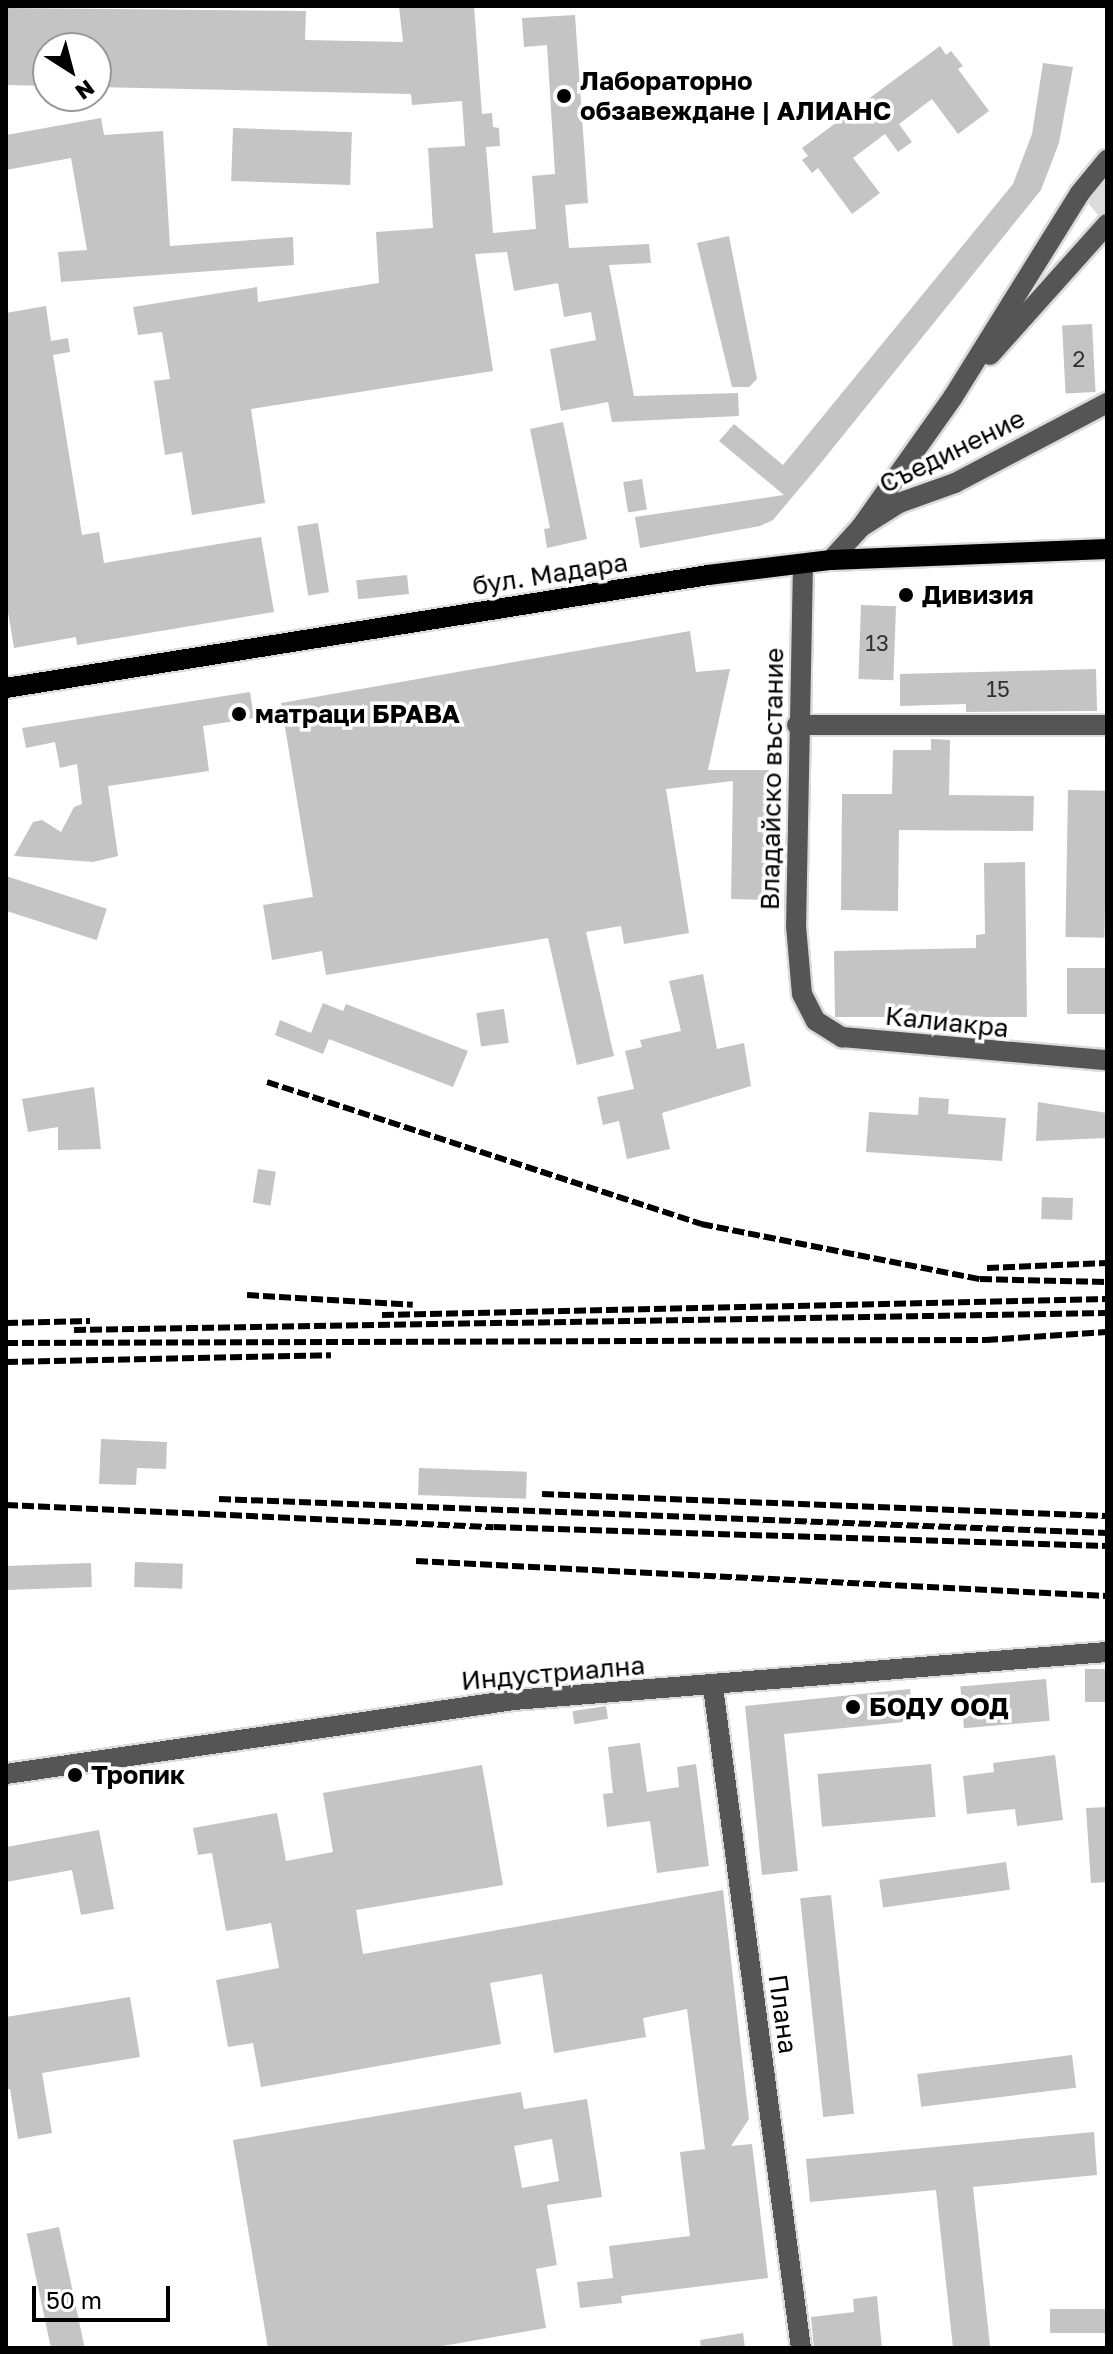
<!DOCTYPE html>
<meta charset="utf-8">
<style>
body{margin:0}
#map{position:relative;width:1113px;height:2354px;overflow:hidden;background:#fff;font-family:"Golos Text",sans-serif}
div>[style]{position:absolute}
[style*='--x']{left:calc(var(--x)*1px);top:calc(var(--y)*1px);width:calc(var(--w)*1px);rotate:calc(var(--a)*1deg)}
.green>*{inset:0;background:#dcdcdc}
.building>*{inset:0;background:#c4c4c4;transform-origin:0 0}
.roads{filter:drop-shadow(2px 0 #dbdbdb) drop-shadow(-2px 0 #dbdbdb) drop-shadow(0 2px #dbdbdb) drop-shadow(0 -2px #dbdbdb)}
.minor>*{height:20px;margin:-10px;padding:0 10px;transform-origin:10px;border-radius:10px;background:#555}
.major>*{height:20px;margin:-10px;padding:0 10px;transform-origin:10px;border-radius:10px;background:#000}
.rail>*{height:6px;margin-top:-3px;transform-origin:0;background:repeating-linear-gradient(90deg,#000 0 12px,transparent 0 16px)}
.dots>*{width:22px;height:22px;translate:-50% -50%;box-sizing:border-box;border:4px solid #fff;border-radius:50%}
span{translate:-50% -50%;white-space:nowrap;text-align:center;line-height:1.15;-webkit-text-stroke:7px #fff;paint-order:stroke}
.number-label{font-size:22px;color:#313131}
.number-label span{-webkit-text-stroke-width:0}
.poi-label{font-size:26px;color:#000;font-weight:700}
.left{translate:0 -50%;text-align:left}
.street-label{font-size:26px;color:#000}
.frame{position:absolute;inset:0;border:8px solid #000;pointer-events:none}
.north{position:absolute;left:32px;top:32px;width:80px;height:80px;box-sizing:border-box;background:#fff;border:2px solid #999;border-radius:50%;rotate:144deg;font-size:22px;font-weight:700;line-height:32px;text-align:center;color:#000}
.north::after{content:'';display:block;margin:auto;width:28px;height:36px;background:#000;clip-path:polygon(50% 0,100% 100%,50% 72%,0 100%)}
.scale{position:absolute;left:32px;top:2286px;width:138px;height:36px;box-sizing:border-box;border:4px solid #000;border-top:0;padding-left:10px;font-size:24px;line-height:28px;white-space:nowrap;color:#000;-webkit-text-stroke:6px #fff;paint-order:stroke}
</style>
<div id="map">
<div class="green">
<i style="clip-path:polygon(1107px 160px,1107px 224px,1106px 225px,1080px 193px)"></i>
</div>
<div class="building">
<i style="clip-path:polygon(399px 6px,474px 6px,482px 114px,492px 113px,493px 127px,499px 128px,500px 146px,486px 147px,493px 233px,536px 229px,532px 176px,555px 174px,547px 45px,524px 47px,522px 18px,575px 15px,588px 203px,565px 205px,569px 248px,649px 244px,651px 263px,609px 265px,634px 396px,738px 393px,739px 416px,612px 422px,608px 402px,561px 411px,550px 349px,596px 340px,591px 312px,564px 317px,558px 283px,514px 291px,507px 252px,475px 254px,493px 371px,251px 409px,265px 503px,192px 515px,182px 452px,165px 455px,154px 381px,170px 379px,162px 332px,138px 335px,133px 307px,257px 287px,258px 302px,379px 283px,376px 232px,433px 228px,428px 148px,465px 146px,462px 101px,412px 105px,411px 94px,96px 87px,96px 48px,48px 48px,48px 86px,6px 85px,6px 8px,306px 11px,305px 40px,403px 42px)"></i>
<i style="clip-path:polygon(940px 46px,946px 55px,951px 51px,963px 66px,958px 69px,989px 111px,958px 134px,932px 99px,899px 124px,912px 142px,898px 152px,885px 134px,853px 158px,880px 193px,852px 214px,818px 168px,812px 173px,802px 160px,808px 156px,802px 148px)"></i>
<i style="clip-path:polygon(1043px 63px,1073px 67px,1059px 143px,1041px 190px,820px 464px,773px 520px,760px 526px,640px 548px,635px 517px,784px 495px,719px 441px,734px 424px,783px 465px,1013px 184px,1032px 134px)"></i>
<i style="clip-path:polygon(101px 118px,104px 135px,163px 131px,170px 246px,293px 237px,294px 265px,61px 282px,58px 252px,87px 250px,71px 158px,6px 170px,6px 135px)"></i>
<i style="left:233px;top:128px;width:119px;height:53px;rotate:2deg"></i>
<i style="clip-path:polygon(729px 236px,757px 379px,749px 387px,732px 387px,697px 243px)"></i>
<i style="clip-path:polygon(46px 306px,51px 341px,68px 338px,70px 352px,53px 355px,82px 535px,99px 532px,104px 563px,261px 537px,274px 612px,77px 645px,76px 637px,14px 648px,6px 600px,6px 313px)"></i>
<i style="left:1092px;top:324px;width:68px;height:30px;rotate:87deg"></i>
<i style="clip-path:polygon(563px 422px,587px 539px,547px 548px,544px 529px,550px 528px,530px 429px)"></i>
<i style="left:642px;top:479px;width:31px;height:19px;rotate:81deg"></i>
<i style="left:318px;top:523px;width:70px;height:21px;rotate:81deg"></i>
<i style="left:407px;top:575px;width:19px;height:51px;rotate:84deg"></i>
<i style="left:861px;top:605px;width:35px;height:74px;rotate:2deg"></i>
<i style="clip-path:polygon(690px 631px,696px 672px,730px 669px,708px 770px,769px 770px,767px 900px,731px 899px,733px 781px,666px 789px,689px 933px,624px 944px,621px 926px,586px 932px,614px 1056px,577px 1065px,548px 938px,326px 975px,322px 951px,272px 960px,263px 905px,313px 897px,281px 703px)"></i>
<i style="clip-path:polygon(1096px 669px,1097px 711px,966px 712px,966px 704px,900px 706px,900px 674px)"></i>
<i style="clip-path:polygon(250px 692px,254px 718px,203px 726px,209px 771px,108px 786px,118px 856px,93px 862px,14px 856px,33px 822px,42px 820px,61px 832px,74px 807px,82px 804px,77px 764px,60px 768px,55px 742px,26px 748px,22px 728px)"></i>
<i style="clip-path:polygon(931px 739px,950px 740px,949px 795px,1034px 796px,1033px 831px,899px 830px,898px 911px,841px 910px,842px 794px,892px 794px,893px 750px,931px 750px)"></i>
<i style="left:1068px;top:790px;width:39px;height:147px;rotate:1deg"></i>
<i style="clip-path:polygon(1025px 862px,1027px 1017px,835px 1017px,834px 951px,976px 948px,976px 935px,985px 934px,984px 863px)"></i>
<i style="left:6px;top:876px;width:106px;height:33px;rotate:18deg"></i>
<i style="left:1067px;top:968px;width:40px;height:46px"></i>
<i style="clip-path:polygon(703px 974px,717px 1049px,744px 1043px,751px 1086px,662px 1113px,670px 1149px,627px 1159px,619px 1121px,603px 1125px,597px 1097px,634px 1089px,625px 1051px,642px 1047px,640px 1040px,681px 1031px,669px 981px)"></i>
<i style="clip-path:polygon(323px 1003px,343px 1011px,346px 1004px,468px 1051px,453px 1087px,329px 1039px,323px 1054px,275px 1035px,280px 1020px,311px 1033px)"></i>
<i style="left:504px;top:1009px;width:34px;height:28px;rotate:82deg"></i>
<i style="clip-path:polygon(94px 1087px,101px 1149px,58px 1150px,58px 1127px,28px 1132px,22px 1099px)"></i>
<i style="clip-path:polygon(919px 1097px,949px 1099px,948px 1114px,1006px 1118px,1002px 1161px,866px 1152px,869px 1112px,918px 1115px)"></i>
<i style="clip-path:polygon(1038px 1102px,1107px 1113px,1107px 1138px,1036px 1141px)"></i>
<i style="left:258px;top:1169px;width:18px;height:34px;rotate:9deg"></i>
<i style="left:1042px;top:1197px;width:31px;height:22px;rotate:2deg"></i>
<i style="clip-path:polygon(101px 1439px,167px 1442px,166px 1469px,137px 1468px,136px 1485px,99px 1484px)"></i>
<i style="left:419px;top:1468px;width:108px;height:27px;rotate:2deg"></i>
<i style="left:135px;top:1562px;width:48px;height:25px;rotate:2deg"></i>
<i style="left:91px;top:1563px;width:24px;height:85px;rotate:88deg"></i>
<i style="left:1107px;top:1669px;width:33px;height:22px;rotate:90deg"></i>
<i style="left:1046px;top:1679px;width:42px;height:86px;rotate:85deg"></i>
<i style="clip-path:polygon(910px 1689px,914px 1721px,784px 1734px,798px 1871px,762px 1875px,745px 1706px)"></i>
<i style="left:606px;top:1706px;width:13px;height:34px;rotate:81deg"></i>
<i style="clip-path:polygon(640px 1743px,647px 1792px,679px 1787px,677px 1767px,696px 1764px,709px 1866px,657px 1873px,650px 1821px,607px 1827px,603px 1794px,613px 1793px,608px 1747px)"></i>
<i style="clip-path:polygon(1055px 1755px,1063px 1820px,1017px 1826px,1015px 1809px,967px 1814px,963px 1776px,994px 1772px,993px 1763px)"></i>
<i style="left:931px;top:1764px;width:53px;height:114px;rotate:85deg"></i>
<i style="clip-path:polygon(482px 1765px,503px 1885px,356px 1910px,363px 1954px,723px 1890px,749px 2119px,731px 2146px,752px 2144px,768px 2278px,621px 2296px,622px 2303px,580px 2308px,577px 2282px,613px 2278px,609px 2246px,690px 2236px,680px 2152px,705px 2149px,687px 2009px,643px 2018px,646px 2037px,554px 2053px,542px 1974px,490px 1983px,501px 2044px,261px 2087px,253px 2043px,228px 2047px,216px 1980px,279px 1968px,271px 1923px,226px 1931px,212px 1853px,198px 1855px,193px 1828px,277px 1813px,286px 1861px,333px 1852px,323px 1793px)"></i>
<i style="clip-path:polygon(1107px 1807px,1107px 1882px,1091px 1883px,1086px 1808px)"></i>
<i style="clip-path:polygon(99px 1830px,114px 1909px,81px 1915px,72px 1870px,6px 1882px,6px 1847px)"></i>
<i style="left:1006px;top:1862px;width:28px;height:128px;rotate:82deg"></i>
<i style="left:831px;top:1895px;width:220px;height:31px;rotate:84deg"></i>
<i style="clip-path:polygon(130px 1997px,140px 2057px,42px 2073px,52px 2133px,18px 2139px,10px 2089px,6px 2090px,6px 2017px)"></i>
<i style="left:1072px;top:2055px;width:33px;height:156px;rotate:83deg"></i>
<i style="clip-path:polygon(evenodd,521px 2092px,524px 2109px,587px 2099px,602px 2197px,547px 2205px,557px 2265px,536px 2269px,546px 2328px,431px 2348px,268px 2348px,233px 2140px,521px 2092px,552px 2139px,559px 2181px,522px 2188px,514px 2146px,552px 2139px)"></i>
<i style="clip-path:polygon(1094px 2132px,1097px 2175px,973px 2187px,990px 2346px,953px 2348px,936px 2190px,810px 2202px,806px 2159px)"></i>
<i style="left:59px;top:2227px;width:124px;height:33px;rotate:78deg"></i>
<i style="clip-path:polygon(877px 2296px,882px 2348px,814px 2348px,811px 2317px,854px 2312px,853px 2299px)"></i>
<i style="left:1107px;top:2309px;width:24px;height:57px;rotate:90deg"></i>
<i style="clip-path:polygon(743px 2333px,745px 2348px,701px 2348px,700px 2340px)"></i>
</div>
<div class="roads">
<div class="minor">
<i style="--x:990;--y:355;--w:176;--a:-48.2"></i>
<i style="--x:861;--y:527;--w:159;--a:-54.7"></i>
<i style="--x:953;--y:397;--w:240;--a:-58.1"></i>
<i style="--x:1080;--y:193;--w:43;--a:-50.7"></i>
<i style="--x:831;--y:560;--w:45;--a:-47.7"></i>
<i style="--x:861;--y:527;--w:45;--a:-32.3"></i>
<i style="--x:899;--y:503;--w:59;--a:-19.7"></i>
<i style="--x:955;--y:483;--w:172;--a:-27.8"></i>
<i style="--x:803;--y:564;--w:362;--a:91.1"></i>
<i style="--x:796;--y:926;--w:68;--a:85"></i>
<i style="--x:802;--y:994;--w:30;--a:63"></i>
<i style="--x:816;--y:1021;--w:31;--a:32"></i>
<i style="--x:842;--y:1037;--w:266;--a:5"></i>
<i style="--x:797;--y:725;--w:310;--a:0"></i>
<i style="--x:713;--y:1687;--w:667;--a:82.42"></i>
<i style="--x:6;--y:1774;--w:513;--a:-8.29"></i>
<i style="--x:514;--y:1700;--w:595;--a:-4.63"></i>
</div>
<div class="major">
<i style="--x:6;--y:688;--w:711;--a:-9.14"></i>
<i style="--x:708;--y:575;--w:124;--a:-7"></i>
<i style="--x:831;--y:560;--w:276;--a:-2.3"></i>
</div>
</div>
<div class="rail">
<i style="--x:267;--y:1082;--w:457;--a:18.1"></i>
<i style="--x:701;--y:1224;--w:284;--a:11.2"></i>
<i style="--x:980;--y:1279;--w:127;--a:1.4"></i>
<i style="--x:987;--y:1268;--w:120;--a:-2.4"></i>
<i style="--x:247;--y:1295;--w:166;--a:3.4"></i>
<i style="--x:382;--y:1315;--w:725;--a:-1.26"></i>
<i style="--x:6;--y:1323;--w:84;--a:-1.4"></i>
<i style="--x:74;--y:1330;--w:1033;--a:-0.94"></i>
<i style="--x:6;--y:1343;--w:980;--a:-0.18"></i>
<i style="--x:986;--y:1340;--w:121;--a:-3.8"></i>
<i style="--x:6;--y:1362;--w:325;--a:-1.2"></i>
<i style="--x:542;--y:1494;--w:565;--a:2.23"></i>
<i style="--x:219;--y:1499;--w:889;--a:2.19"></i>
<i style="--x:6;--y:1505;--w:488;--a:2.6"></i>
<i style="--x:494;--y:1527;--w:613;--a:1.78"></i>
<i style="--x:416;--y:1561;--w:692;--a:2.9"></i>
</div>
<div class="dots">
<i style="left:564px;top:96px;background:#000"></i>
<i style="left:906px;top:595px;background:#000"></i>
<i style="left:239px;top:714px;background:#000"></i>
<i style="left:853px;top:1707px;background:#000"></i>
<i style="left:75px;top:1775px;background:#000"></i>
</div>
<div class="number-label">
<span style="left:1079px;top:359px">2</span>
<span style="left:877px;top:643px">13</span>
<span style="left:998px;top:689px">15</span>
</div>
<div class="poi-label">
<span class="left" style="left:580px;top:96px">Лабораторно<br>обзавеждане | АЛИАНС</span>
<span class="left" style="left:922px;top:595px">Дивизия</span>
<span class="left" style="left:255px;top:714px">матраци БРАВА</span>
<span class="left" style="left:869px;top:1707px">БОДУ ООД</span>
<span class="left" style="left:91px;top:1775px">Тропик</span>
</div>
<div class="street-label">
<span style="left:952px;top:451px;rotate:-26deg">Съединение</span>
<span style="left:550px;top:574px;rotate:-9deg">бул. Мадара</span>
<span style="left:772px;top:779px;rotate:-89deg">Владайско въстание</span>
<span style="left:947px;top:1022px;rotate:6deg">Калиакра</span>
<span style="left:553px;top:1673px;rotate:-5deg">Индустриална</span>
<span style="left:783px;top:2014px;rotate:82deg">Плана</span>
</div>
<div class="frame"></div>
<div class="north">N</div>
<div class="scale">50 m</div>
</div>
